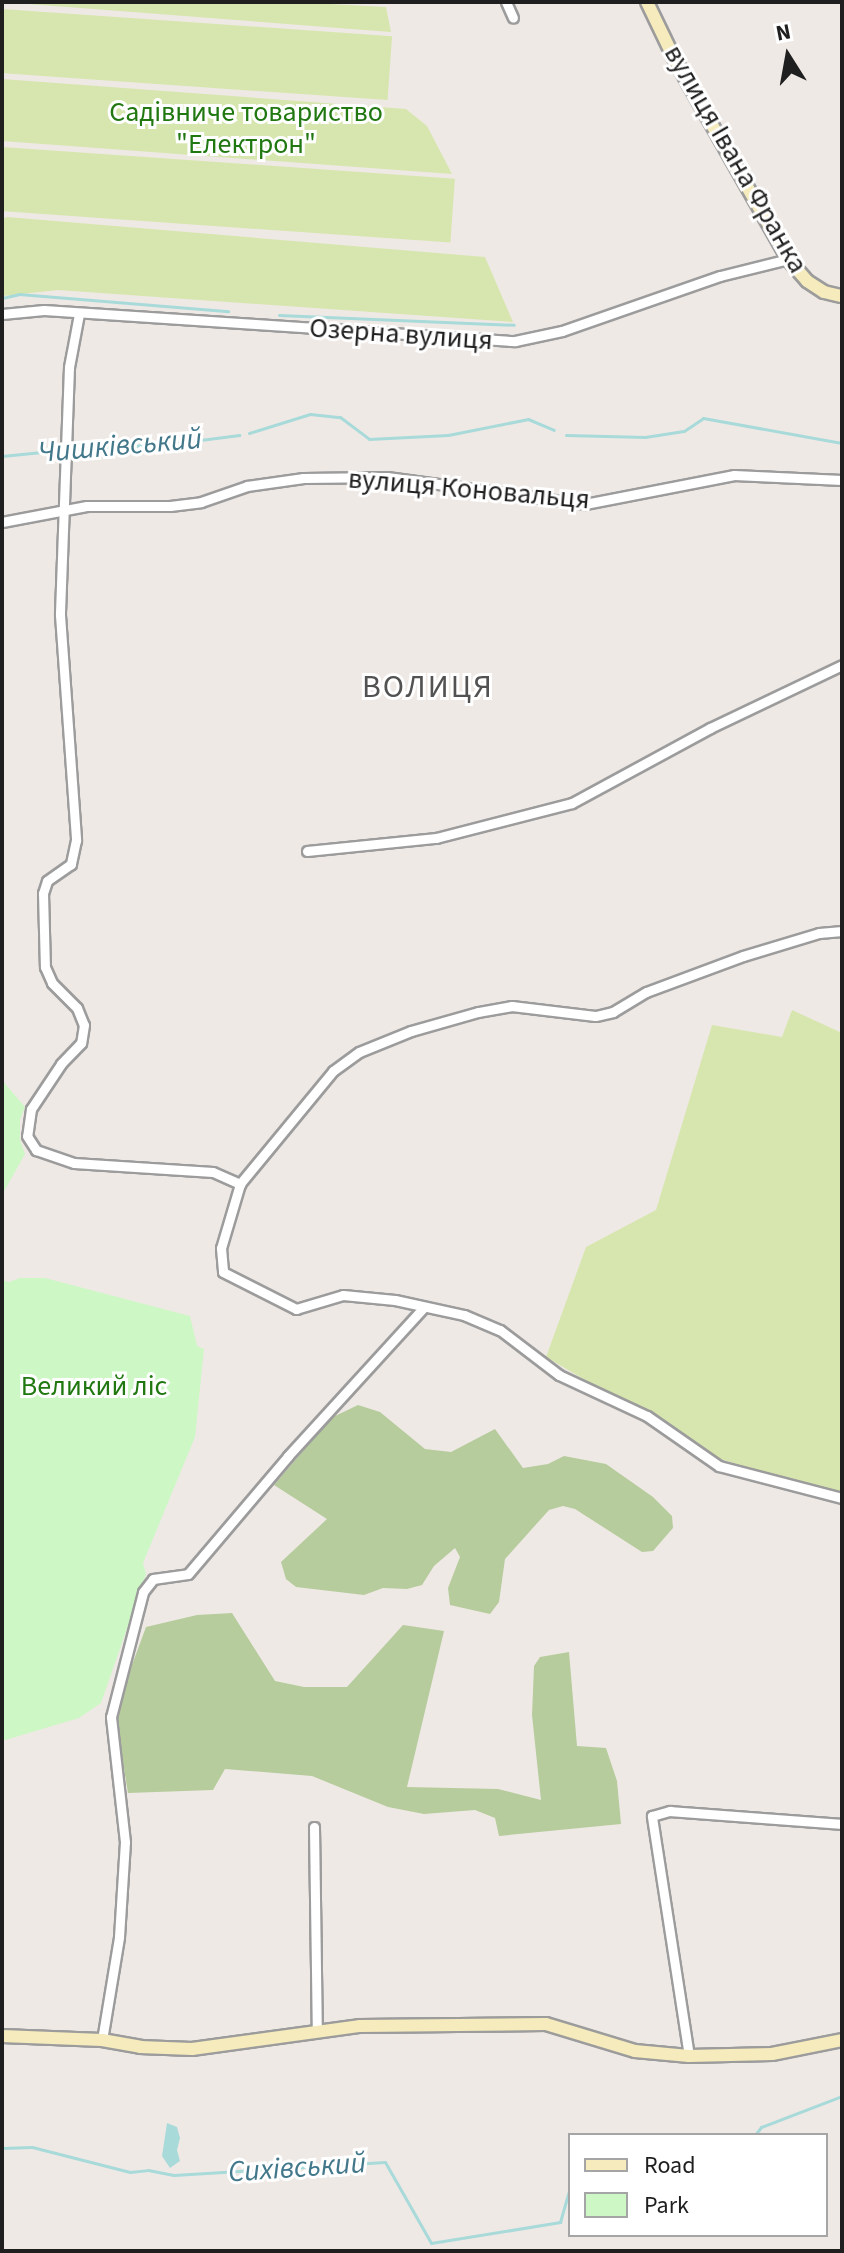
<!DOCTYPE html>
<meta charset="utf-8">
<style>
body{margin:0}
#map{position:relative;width:844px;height:2253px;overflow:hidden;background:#efe9e5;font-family:"Source Sans 3",sans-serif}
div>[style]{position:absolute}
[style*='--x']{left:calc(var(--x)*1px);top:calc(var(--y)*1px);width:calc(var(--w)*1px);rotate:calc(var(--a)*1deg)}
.grass>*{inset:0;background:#d7e6ae;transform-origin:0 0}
.forest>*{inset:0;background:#b6cc9c}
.park>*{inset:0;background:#cdf7c5}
.water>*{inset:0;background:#a8dada}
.stream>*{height:3px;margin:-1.5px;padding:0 1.5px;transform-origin:1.5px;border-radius:1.5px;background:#a8dada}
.roads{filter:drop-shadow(2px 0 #9c9c9c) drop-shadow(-2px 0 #9c9c9c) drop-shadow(0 2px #9c9c9c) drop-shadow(0 -2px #9c9c9c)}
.street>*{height:9px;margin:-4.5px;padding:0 4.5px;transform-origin:4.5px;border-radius:4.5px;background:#fff}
.secondary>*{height:12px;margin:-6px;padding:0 6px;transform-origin:6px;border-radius:6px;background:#f6ebbc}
span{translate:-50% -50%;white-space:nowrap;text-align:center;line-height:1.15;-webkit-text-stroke:6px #fff;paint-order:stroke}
.park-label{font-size:28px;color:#217811}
.street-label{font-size:28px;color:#1f1f1f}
.water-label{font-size:30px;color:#43788b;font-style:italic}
.quarter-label{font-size:32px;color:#525252;letter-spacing:2px}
.frame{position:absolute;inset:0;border:4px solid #1f1f1f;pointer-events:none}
.legend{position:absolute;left:568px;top:2133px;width:260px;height:104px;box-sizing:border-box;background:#fff;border:2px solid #a5a5a5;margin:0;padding:10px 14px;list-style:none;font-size:24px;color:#1f1f1f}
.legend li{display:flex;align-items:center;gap:16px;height:40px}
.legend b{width:40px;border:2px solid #a5a5a5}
.north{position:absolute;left:748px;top:16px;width:80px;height:80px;-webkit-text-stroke:6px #fff;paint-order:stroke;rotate:349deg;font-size:22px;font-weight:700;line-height:32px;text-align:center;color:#1f1f1f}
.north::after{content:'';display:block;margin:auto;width:28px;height:36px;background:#1f1f1f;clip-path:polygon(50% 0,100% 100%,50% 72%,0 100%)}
</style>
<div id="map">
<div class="grass">
<i style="clip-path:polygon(2px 2px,293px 2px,386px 7px,391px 32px)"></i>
<i style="left:2px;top:9px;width:391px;height:64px;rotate:4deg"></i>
<i style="clip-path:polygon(2px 79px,406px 109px,427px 126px,452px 174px,2px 141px)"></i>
<i style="left:2px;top:147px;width:454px;height:64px;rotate:4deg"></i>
<i style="clip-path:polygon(7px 217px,485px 257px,513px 322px,58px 290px,2px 296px,2px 219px)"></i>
<i style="clip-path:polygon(792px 1010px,842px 1033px,842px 1495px,720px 1459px,546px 1357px,586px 1247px,656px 1210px,712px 1025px,782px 1037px)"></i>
</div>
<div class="forest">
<i style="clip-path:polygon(358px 1405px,380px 1412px,425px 1449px,451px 1452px,495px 1429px,523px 1468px,548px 1464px,564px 1456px,606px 1464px,653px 1497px,672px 1516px,673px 1528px,653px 1551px,642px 1552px,575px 1509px,563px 1506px,549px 1510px,505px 1559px,499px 1602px,490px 1614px,450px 1605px,448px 1588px,460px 1557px,455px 1548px,434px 1566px,422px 1585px,407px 1589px,383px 1588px,364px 1595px,296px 1587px,286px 1579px,281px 1562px,327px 1519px,274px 1485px,331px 1418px)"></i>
<i style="clip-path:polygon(232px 1613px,275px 1681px,304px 1687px,347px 1687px,403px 1625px,444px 1631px,407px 1787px,498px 1789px,541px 1800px,532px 1715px,534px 1666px,540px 1657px,569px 1652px,577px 1746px,606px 1748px,617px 1781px,621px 1824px,499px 1836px,495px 1818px,475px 1810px,424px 1814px,388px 1807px,312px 1776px,225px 1769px,213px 1790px,128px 1793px,117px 1726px,119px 1700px,146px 1627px,197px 1615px)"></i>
</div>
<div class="park">
<i style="clip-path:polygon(2px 1080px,25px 1107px,20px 1120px,20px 1140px,25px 1154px,2px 1195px)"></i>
<i style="clip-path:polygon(20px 1278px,45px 1278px,190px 1316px,197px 1346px,204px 1349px,195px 1437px,143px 1563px,146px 1574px,101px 1703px,79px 1718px,2px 1741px,2px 1280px,9px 1282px)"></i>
</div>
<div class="water">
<i style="clip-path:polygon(167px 2123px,177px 2127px,180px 2138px,177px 2150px,180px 2161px,170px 2168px,162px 2156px)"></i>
</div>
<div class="stream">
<i style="--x:2;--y:298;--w:17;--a:-13"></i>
<i style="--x:19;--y:294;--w:210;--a:4.7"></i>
<i style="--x:279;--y:315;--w:235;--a:2.4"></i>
<i style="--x:249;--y:433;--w:64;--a:-17.3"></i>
<i style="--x:310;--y:414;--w:30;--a:6"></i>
<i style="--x:340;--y:417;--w:36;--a:37"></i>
<i style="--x:369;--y:439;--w:79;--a:-2.9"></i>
<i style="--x:448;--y:435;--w:82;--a:-11.3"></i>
<i style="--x:528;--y:419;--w:28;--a:23"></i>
<i style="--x:566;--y:435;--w:79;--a:1.5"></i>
<i style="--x:645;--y:437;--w:39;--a:-9"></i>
<i style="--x:684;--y:431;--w:23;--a:-34"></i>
<i style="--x:703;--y:418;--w:141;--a:10.2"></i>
<i style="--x:69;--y:449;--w:100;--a:-2.9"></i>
<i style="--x:169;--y:444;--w:71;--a:-7.3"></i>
<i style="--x:2;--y:456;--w:60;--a:-5.7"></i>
<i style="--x:755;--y:2135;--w:10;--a:-53"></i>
<i style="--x:761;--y:2127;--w:87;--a:-20.9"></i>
<i style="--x:2;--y:2148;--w:30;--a:-2"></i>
<i style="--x:32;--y:2147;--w:101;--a:14.3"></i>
<i style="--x:130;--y:2172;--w:18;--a:-6"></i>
<i style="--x:148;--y:2170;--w:26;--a:11"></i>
<i style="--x:174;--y:2175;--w:211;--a:-3.5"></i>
<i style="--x:385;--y:2162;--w:93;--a:60.4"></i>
<i style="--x:431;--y:2243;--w:131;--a:-9.2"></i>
<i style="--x:560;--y:2222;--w:36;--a:-74"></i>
</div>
<div class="roads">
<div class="street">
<i style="--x:506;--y:2;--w:17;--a:66"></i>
<i style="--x:2;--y:314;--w:42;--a:-5.4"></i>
<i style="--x:44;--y:310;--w:472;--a:3.8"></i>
<i style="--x:515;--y:341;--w:48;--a:-12"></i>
<i style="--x:562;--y:331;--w:167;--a:-19.2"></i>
<i style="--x:720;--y:276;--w:70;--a:-14"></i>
<i style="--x:79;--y:314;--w:54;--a:100.7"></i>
<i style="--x:69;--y:367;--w:248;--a:92.1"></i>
<i style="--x:60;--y:615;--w:226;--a:85.9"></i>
<i style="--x:76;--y:840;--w:25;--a:102"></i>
<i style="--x:71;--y:864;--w:29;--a:145"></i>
<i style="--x:47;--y:881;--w:13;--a:108"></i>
<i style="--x:43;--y:893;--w:74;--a:88.5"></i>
<i style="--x:45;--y:967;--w:17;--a:66"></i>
<i style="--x:52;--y:983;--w:35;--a:45"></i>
<i style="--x:77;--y:1008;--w:18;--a:68"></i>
<i style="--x:84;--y:1025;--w:18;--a:99"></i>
<i style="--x:81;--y:1043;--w:29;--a:134"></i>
<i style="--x:61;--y:1064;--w:54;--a:123.7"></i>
<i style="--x:31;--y:1109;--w:27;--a:98"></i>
<i style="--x:27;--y:1136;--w:17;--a:57"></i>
<i style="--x:36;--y:1150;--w:40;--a:18.9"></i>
<i style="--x:74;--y:1163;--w:139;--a:3.7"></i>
<i style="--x:213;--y:1172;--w:30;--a:24"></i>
<i style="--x:2;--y:522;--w:86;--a:-10.7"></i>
<i style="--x:87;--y:506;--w:83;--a:0"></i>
<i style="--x:170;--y:506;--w:31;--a:-7"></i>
<i style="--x:201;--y:502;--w:49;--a:-19.2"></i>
<i style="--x:247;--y:486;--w:57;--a:-8.1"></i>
<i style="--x:303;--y:478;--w:84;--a:-0.7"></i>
<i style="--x:387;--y:477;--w:200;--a:7.8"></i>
<i style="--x:585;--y:504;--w:152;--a:-11"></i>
<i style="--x:734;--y:475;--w:108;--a:2.7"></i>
<i style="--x:307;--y:851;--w:130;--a:-5.8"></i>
<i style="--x:436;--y:838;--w:140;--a:-14.4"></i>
<i style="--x:572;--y:803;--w:157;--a:-28.5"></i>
<i style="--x:710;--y:728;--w:146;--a:-25.5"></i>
<i style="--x:842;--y:931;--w:23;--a:175"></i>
<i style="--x:819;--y:933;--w:79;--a:163.2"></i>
<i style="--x:743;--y:956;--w:103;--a:159.6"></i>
<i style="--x:646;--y:992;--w:39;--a:149"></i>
<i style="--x:613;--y:1012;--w:18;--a:167"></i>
<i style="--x:595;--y:1016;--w:84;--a:-173.1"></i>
<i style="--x:512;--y:1006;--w:35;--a:170"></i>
<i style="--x:478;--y:1012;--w:70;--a:164.2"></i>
<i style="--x:411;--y:1031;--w:56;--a:158"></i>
<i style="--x:359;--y:1052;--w:32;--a:144"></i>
<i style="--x:333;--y:1071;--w:146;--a:129.5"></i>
<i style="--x:240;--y:1184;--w:67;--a:106.5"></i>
<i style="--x:221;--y:1248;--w:24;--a:85"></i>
<i style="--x:223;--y:1272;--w:82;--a:26.9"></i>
<i style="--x:296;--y:1309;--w:49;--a:-16.6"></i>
<i style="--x:343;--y:1295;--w:52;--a:5.5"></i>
<i style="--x:395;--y:1300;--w:71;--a:12.3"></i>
<i style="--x:464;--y:1315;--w:39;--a:23"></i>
<i style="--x:500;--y:1330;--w:74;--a:37.3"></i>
<i style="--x:559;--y:1375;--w:97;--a:25"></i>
<i style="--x:647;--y:1416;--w:88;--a:34.8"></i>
<i style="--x:719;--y:1466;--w:127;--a:14.6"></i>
<i style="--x:314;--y:1827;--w:203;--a:89.2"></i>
<i style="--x:102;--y:2040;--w:104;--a:-80.6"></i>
<i style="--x:119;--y:1937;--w:95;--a:-86.4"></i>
<i style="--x:125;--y:1842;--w:126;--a:-96.4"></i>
<i style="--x:111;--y:1717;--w:129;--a:-75.6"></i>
<i style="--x:143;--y:1592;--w:16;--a:-52"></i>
<i style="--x:153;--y:1579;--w:35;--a:-8"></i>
<i style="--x:188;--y:1574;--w:155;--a:-49.7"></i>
<i style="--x:288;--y:1456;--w:199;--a:-47.6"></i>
<i style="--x:689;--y:2056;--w:243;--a:-98.8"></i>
<i style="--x:652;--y:1816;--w:19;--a:-16"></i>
<i style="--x:670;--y:1811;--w:172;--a:4.3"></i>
</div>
<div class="secondary">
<i style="--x:647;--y:2;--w:62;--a:64.3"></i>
<i style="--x:674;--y:58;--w:231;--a:60.4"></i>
<i style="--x:788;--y:259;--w:29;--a:49"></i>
<i style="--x:807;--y:281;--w:20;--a:33"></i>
<i style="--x:824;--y:292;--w:18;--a:13"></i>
<i style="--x:2;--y:2036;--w:100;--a:2.3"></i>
<i style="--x:102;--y:2040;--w:39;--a:10"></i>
<i style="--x:140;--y:2047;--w:52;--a:2.2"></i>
<i style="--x:192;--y:2049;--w:170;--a:-7.8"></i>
<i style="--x:360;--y:2026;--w:186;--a:-0.6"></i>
<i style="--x:546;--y:2024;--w:93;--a:16.9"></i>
<i style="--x:635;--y:2051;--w:54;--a:5.3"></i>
<i style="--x:689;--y:2056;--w:83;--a:-1.4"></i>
<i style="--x:772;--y:2054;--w:71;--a:-11.3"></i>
</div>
</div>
<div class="park-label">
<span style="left:246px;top:128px">Садівниче товариство<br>"Електрон"</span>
<span style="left:94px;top:1386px">Великий ліс</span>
</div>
<div class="street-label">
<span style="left:736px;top:159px;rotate:60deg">вулиця Івана Франка</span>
<span style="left:401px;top:334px;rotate:4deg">Озерна вулиця</span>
<span style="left:469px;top:489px;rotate:5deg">вулиця Коновальця</span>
</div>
<div class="water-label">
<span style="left:120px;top:446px;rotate:-5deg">Чишківський</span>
<span style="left:297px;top:2168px;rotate:-4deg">Сихівський</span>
</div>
<div class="quarter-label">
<span style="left:428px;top:687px">ВОЛИЦЯ</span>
</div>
<div class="frame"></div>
<ul class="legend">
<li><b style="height:10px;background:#f6ebbc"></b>Road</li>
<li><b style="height:22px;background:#cdf7c5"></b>Park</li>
</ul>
<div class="north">N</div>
</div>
